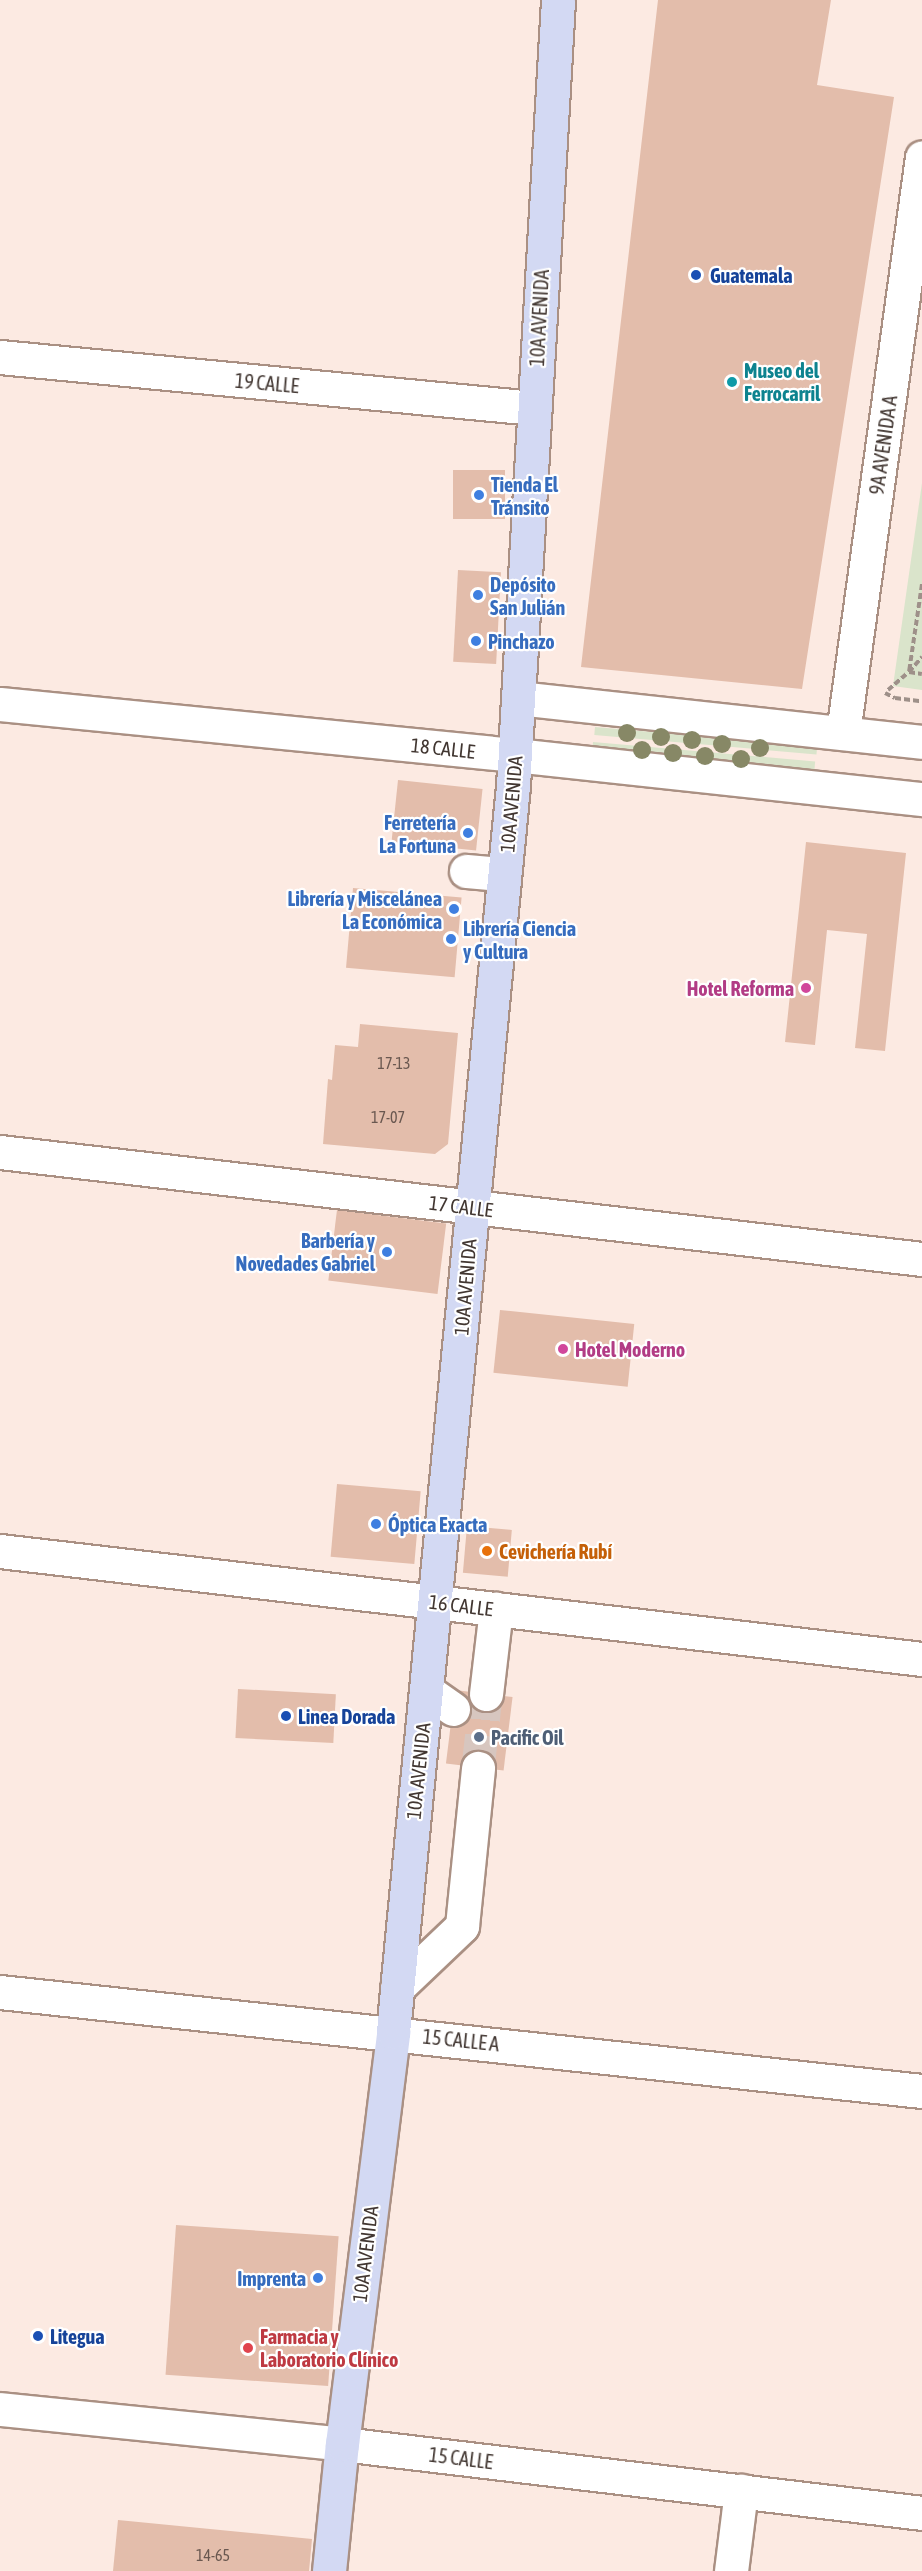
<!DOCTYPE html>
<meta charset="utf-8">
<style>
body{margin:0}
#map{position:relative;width:922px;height:2571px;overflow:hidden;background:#fceae2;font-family:"Asap Condensed",sans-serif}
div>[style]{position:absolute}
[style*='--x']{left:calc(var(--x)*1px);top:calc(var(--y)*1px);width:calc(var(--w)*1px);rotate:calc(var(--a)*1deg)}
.green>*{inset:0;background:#dae4cb;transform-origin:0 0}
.building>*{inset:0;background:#e3bdab;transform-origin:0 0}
.minor-tunnel>*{height:33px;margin-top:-16.5px;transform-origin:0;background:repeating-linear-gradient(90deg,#d7c6bf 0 33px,transparent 0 49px)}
.path>*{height:4px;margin-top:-2px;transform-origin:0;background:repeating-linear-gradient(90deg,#9e9089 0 6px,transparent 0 9px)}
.roads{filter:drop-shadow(2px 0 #aa9083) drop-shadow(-2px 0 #aa9083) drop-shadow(0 2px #aa9083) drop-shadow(0 -2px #aa9083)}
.minor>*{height:33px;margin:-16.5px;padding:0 16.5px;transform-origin:16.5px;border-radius:16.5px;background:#fff}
.major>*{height:33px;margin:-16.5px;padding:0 16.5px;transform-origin:16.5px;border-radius:16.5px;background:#d3d9f3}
.trees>*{width:18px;height:18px;margin:-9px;border-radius:50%;background:#878866}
.dots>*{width:16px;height:16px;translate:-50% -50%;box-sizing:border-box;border:3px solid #fff;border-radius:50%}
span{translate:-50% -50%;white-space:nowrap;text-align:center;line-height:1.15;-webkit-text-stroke:4.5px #fff;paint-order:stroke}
.number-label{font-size:16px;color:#6a5850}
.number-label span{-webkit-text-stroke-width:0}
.transit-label{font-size:20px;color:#164399;font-weight:700}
.left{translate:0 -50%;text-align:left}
.street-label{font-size:20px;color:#423732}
.culture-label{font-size:20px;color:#0d838f;font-weight:700}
.shop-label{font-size:20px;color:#366cbe;font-weight:700}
.right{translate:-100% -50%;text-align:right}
.hotel-label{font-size:20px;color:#b23c85;font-weight:700}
.food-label{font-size:20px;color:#c56008;font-weight:700}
.service-label{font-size:20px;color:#4e5e75;font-weight:700}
.health-label{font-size:20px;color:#be3a42;font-weight:700}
</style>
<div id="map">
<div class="green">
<i style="clip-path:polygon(922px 483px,922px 690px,893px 686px)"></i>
<i style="left:595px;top:727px;width:223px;height:8px;rotate:5deg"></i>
<i style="left:593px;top:742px;width:223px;height:8px;rotate:5deg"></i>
</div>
<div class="building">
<i style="clip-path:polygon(658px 0,831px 0,817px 85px,894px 97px,802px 689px,581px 667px)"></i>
<i style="left:505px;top:470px;width:49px;height:52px;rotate:90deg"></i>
<i style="left:458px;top:570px;width:43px;height:92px;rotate:3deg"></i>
<i style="left:398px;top:780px;width:85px;height:62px;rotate:6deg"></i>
<i style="clip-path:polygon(806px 842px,906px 853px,885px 1051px,855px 1048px,867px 934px,827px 930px,815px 1045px,785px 1042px)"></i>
<i style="left:353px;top:888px;width:109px;height:80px;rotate:5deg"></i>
<i style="clip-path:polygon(360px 1024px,458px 1033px,448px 1144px,435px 1154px,323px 1144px,328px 1079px,332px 1080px,335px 1045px,358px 1047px)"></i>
<i style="left:337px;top:1210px;width:110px;height:71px;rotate:7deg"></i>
<i style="left:500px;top:1310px;width:135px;height:63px;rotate:6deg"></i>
<i style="left:337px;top:1484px;width:84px;height:73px;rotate:5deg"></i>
<i style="left:467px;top:1526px;width:45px;height:47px;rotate:5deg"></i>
<i style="left:238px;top:1689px;width:98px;height:49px;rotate:3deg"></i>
<i style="left:455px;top:1690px;width:58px;height:74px;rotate:7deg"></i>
<i style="left:176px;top:2225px;width:163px;height:150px;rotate:4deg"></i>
<i style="clip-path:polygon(118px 2520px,312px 2539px,309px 2571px,113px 2571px)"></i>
</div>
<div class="minor-tunnel">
<i style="--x:478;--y:1768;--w:74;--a:-83.8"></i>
</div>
<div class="path">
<i style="--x:922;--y:584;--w:89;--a:98.4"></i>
<i style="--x:909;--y:672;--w:13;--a:9"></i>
<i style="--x:888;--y:690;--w:28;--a:-41"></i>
<i style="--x:909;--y:672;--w:20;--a:-49"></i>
<i style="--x:885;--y:693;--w:11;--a:27"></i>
<i style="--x:895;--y:698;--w:26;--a:7"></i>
</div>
<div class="roads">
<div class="minor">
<i style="--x:0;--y:357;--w:536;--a:5.46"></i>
<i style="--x:518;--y:698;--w:406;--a:6.2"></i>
<i style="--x:0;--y:704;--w:518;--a:5.66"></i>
<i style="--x:515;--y:755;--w:409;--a:6.2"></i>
<i style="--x:843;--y:733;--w:581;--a:-82.19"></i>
<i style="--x:466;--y:871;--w:38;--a:5"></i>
<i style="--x:0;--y:1152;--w:928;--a:6.62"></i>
<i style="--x:0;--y:1551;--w:928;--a:6.68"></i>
<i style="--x:426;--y:1690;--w:33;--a:35"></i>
<i style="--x:486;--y:1694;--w:86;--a:-83.3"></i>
<i style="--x:397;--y:1988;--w:90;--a:-43.6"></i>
<i style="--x:462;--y:1926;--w:159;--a:-84.2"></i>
<i style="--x:0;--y:1992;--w:927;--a:6.13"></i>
<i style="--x:0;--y:2409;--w:344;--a:5.8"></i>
<i style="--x:342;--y:2444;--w:584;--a:6.78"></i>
<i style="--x:731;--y:2571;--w:81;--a:-82.9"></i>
</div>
<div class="major">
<i style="--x:329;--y:2571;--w:128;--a:-84.2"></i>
<i style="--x:342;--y:2444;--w:415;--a:-82.9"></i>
<i style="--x:393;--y:2032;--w:1252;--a:-84.5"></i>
<i style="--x:513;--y:786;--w:787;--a:-86.72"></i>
</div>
</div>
<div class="trees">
<i style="left:627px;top:733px"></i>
<i style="left:661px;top:737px"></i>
<i style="left:692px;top:740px"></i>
<i style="left:722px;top:744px"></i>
<i style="left:760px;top:748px"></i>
<i style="left:642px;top:750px"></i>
<i style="left:673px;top:753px"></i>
<i style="left:705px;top:756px"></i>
<i style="left:741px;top:759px"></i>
</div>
<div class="dots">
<i style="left:696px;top:275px;background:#1a4fb4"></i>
<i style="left:732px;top:382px;background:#0f9aa8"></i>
<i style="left:479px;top:495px;background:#3f7fe0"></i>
<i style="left:478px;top:595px;background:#3f7fe0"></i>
<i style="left:476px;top:641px;background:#3f7fe0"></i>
<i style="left:468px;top:833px;background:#3f7fe0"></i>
<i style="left:454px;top:909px;background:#3f7fe0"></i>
<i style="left:451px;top:939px;background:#3f7fe0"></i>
<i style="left:806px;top:988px;background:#d1479c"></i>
<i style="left:387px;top:1252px;background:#3f7fe0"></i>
<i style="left:563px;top:1349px;background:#d1479c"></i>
<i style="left:376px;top:1524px;background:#3f7fe0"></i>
<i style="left:487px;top:1551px;background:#e8710a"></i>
<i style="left:286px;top:1716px;background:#1a4fb4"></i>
<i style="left:479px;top:1737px;background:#5c6f8a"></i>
<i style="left:318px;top:2278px;background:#3f7fe0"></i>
<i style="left:38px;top:2336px;background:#1a4fb4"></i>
<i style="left:248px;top:2348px;background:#e0444e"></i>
</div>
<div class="number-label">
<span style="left:394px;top:1063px">17-13</span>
<span style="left:388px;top:1117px">17-07</span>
<span style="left:213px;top:2555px">14-65</span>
</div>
<div class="transit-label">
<span class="left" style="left:710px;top:275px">Guatemala</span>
<span class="left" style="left:298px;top:1716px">Linea Dorada</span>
<span class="left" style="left:50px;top:2336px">Litegua</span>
</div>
<div class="street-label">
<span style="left:539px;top:318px;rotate:-87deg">10A AVENIDA</span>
<span style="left:267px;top:383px;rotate:5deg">19 CALLE</span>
<span style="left:883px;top:445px;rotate:-82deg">9A AVENIDA A</span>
<span style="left:443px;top:748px;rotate:6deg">18 CALLE</span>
<span style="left:511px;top:804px;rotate:-85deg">10A AVENIDA</span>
<span style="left:461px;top:1206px;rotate:7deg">17 CALLE</span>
<span style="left:465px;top:1287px;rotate:-85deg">10A AVENIDA</span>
<span style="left:461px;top:1605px;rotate:7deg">16 CALLE</span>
<span style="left:418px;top:1771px;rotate:-84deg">10A AVENIDA</span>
<span style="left:461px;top:2040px;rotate:6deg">15 CALLE A</span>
<span style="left:365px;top:2254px;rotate:-83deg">10A AVENIDA</span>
<span style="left:461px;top:2458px;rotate:7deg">15 CALLE</span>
</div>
<div class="culture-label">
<span class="left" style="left:744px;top:382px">Museo del<br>Ferrocarril</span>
</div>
<div class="shop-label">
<span class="left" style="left:491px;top:496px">Tienda El<br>Tránsito</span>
<span class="left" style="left:490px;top:596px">Depósito<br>San Julián</span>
<span class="left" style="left:488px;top:641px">Pinchazo</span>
<span class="right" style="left:456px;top:834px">Ferretería<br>La Fortuna</span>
<span class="right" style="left:442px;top:910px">Librería y Miscelánea<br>La Económica</span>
<span class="left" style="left:463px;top:940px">Librería Ciencia<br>y Cultura</span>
<span class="right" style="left:375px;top:1252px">Barbería y<br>Novedades Gabriel</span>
<span class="left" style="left:388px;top:1524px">Óptica Exacta</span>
<span class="right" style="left:306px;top:2278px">Imprenta</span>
</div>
<div class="hotel-label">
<span class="right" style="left:794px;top:988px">Hotel Reforma</span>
<span class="left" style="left:575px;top:1349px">Hotel Moderno</span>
</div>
<div class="food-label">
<span class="left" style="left:499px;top:1551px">Cevichería Rubí</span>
</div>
<div class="service-label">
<span class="left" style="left:491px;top:1737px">Pacific Oil</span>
</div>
<div class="health-label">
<span class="left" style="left:260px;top:2348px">Farmacia y<br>Laboratorio Clínico</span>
</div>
</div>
